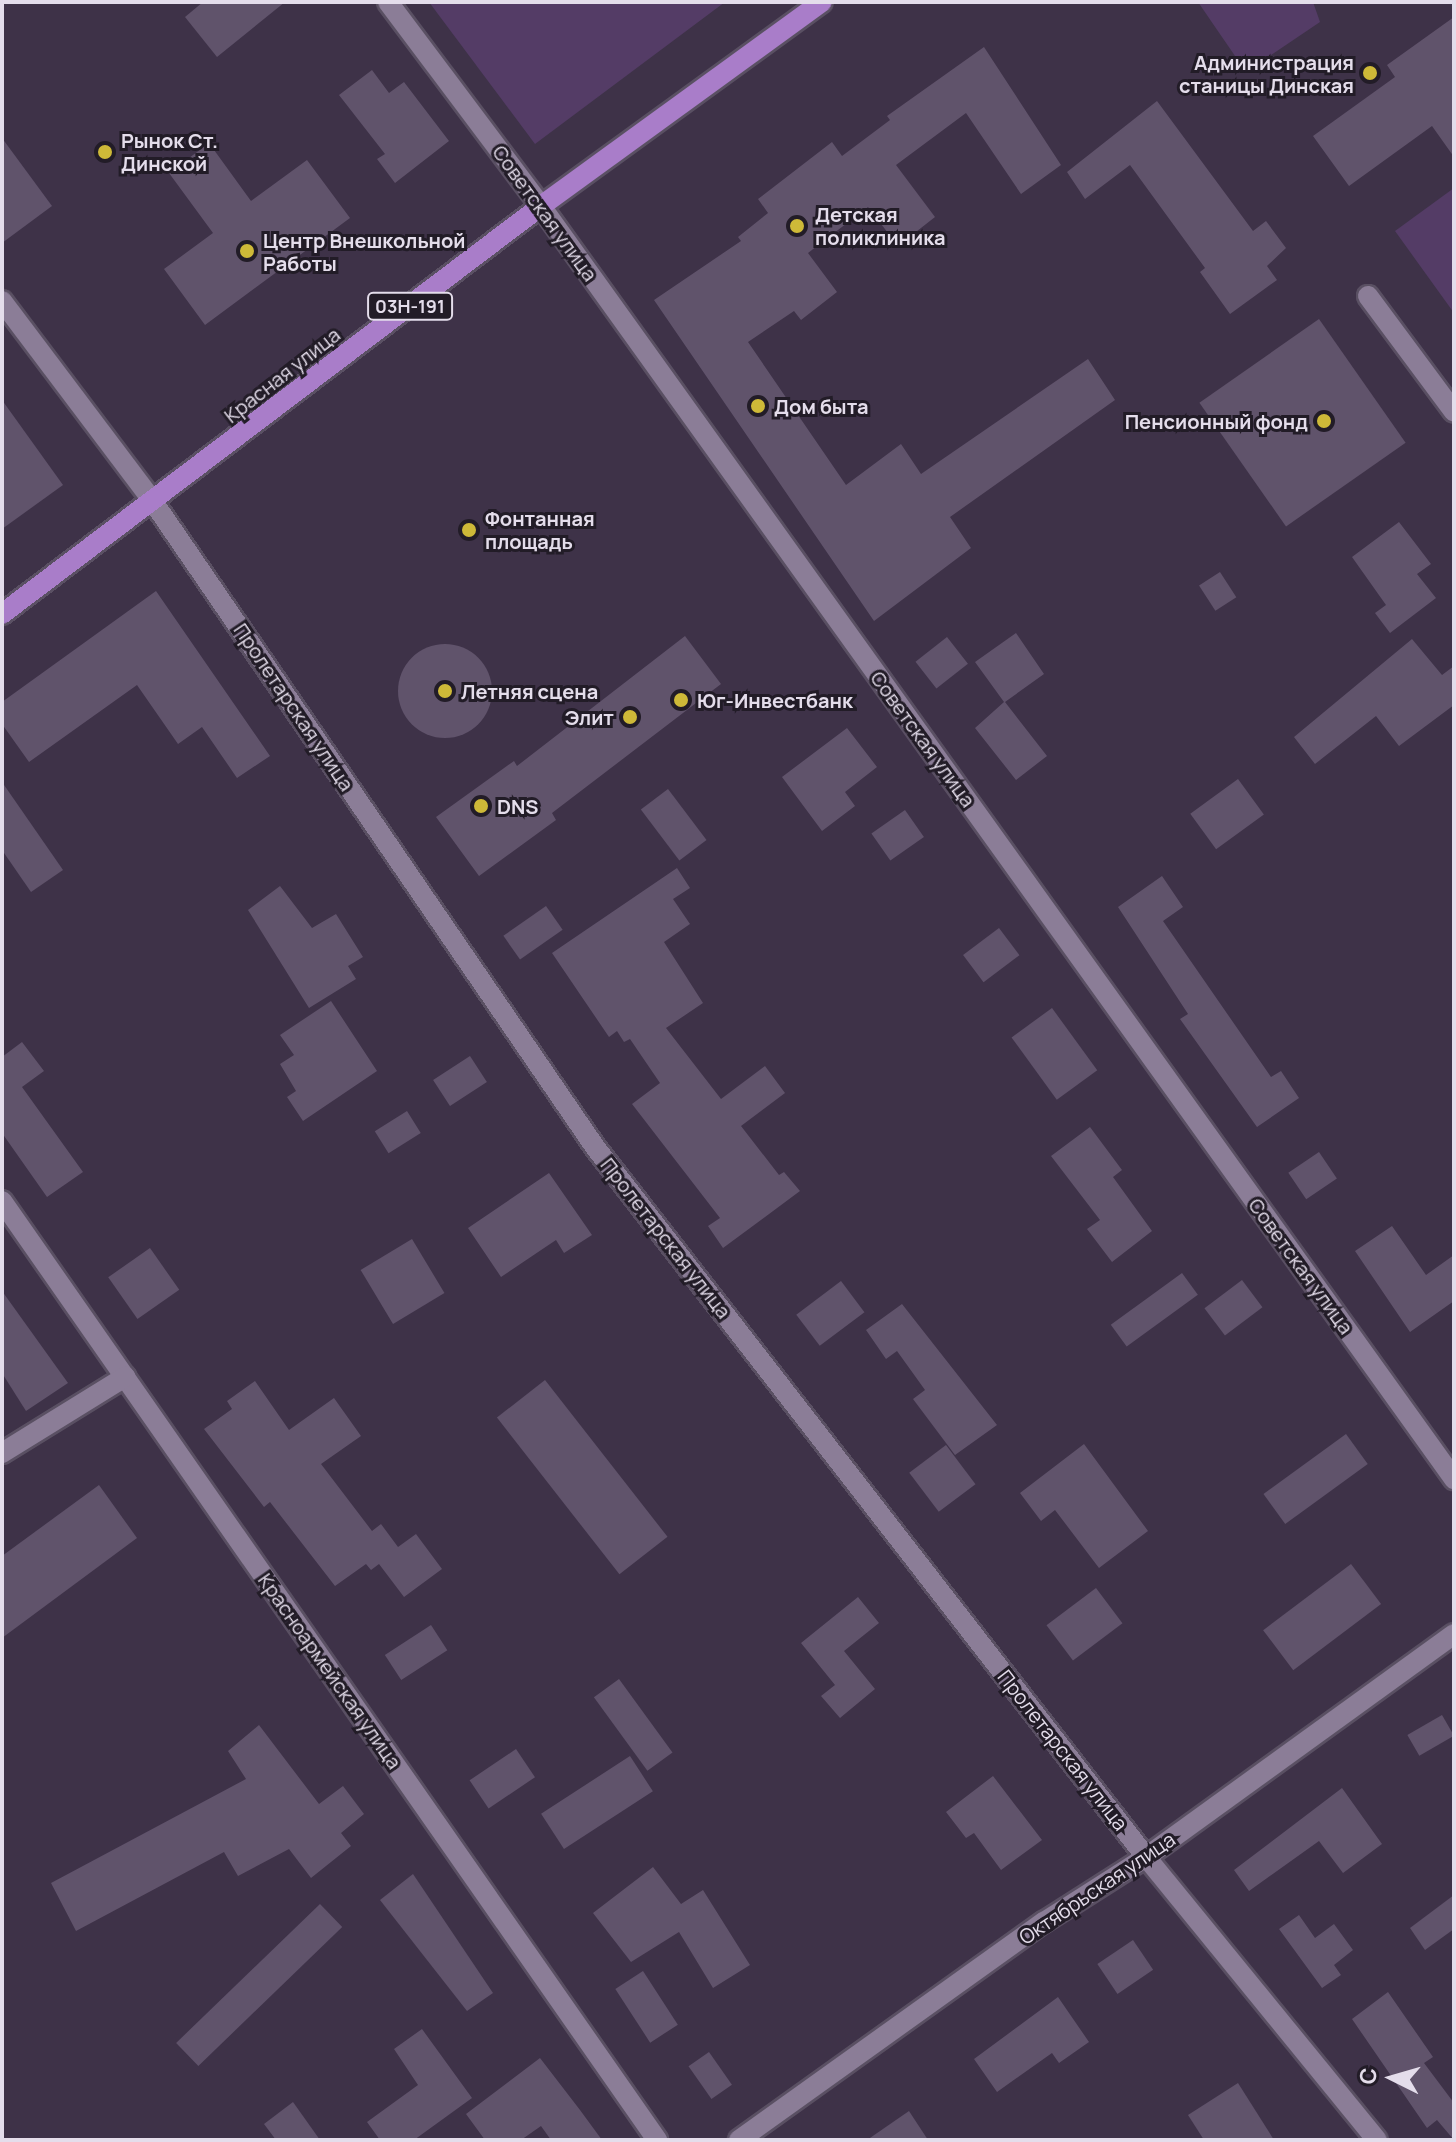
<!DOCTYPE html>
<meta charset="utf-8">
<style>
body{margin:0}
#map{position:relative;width:1456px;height:2142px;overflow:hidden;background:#3e3248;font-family:Manrope,sans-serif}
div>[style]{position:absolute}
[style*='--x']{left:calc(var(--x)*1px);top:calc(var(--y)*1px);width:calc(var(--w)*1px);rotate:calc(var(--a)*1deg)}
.green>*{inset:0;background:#543c66}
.building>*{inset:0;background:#60536b;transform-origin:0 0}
.round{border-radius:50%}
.roads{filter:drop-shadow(2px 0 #5a5063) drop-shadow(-2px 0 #5a5063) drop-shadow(0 2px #5a5063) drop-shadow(0 -2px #5a5063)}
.street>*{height:20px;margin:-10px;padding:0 10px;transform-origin:10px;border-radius:10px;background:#8b7d97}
.primary>*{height:20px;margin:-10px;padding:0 10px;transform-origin:10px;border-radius:10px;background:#a97dc9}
.dots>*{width:22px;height:22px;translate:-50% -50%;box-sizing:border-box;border:4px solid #221c27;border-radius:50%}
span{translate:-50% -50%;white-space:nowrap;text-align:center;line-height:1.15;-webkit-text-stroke:6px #221c27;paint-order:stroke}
.shield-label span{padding:2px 6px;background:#221c27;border:2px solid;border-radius:6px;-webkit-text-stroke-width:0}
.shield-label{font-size:18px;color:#e4ddeb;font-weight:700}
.poi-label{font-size:20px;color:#e4ddeb;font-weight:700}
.right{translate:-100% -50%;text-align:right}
.left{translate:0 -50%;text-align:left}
.street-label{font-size:20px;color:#e4ddeb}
.frame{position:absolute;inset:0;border:4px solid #e4ddeb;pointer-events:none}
.north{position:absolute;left:1352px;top:2038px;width:80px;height:80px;-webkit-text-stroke:6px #221c27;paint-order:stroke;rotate:275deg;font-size:22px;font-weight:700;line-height:32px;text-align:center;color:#e4ddeb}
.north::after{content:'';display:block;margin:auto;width:28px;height:36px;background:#e4ddeb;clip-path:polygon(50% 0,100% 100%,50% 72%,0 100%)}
</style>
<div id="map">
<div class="green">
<i style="clip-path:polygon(429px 2px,725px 2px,535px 144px)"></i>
<i style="clip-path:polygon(1198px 2px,1313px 2px,1320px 22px,1246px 72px)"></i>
<i style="clip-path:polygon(1454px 188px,1454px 313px,1395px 231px)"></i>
</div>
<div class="building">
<i style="clip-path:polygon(203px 2px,285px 2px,217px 57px,185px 17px)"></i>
<i style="clip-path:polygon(1454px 17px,1454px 157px,1432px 126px,1349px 186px,1313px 136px,1395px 77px,1387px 65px)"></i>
<i style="clip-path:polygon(984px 47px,1061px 165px,1021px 194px,966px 113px,896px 165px,935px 217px,898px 246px,868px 207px,808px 253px,837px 292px,801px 320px,794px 311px,748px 342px,846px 485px,901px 444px,921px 474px,1088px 359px,1115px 400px,950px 517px,971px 548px,874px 621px,654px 300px,741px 241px,738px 237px,768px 213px,758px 199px,832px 142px,842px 156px,890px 120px,887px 116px)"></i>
<i style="clip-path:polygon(372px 70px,389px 93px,404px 82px,449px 141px,395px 183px,377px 159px,385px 154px,339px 95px)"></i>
<i style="clip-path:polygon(1157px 101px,1253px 231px,1266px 221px,1286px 248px,1267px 266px,1277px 280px,1230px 314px,1200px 272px,1205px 268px,1130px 165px,1085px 199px,1067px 172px)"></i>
<i style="clip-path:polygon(2px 138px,52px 206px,2px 243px)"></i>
<i style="clip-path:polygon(209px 143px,251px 201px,307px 160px,350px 218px,205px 325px,164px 269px,213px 233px,169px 173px)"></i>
<i style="left:1319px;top:319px;width:151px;height:146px;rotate:55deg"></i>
<i style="clip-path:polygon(2px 400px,63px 485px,2px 529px)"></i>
<i style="clip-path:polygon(1399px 522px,1431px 564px,1417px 574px,1436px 598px,1390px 633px,1375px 613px,1386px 605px,1352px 557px)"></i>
<i style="left:1220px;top:572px;width:30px;height:25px;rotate:57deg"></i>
<i style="clip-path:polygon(156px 591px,270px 756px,237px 778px,202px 727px,178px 744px,137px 685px,29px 762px,2px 724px,2px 702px)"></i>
<i style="clip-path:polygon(1016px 633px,1044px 674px,1005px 702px,1047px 756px,1016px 780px,975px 728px,1004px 702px,975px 662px)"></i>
<i style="clip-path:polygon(685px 636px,721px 684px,552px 813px,556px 820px,479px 876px,436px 817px,514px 761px,517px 766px)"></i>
<i style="left:947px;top:637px;width:34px;height:40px;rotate:52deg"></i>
<i style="clip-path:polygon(1412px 639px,1442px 675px,1454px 666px,1454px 705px,1399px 746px,1376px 716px,1315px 764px,1294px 737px)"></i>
<i class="round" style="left:398px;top:644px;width:94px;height:94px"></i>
<i style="clip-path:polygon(847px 728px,877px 767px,845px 792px,855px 806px,822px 831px,782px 777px)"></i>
<i style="left:1238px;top:779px;width:44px;height:59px;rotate:54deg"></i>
<i style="clip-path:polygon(2px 782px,63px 870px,31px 892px,2px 850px)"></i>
<i style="left:668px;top:789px;width:64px;height:34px;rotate:53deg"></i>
<i style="left:905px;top:810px;width:33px;height:41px;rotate:55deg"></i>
<i style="clip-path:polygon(677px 868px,690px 888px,673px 899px,690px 924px,664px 942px,703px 1003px,666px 1028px,721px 1099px,765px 1066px,785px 1093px,741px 1126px,779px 1175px,784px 1172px,800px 1191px,723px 1248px,708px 1226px,720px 1218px,632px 1104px,660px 1083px,630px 1039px,624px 1042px,617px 1031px,609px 1037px,552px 953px)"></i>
<i style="clip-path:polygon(1162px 876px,1183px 907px,1163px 921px,1271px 1077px,1281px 1071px,1299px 1098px,1257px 1127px,1180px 1019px,1188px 1014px,1118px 907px)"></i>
<i style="clip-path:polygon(280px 886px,312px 928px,336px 914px,363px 957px,348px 966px,356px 979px,309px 1008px,248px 910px)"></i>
<i style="left:546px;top:906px;width:29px;height:52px;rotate:55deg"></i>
<i style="left:999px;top:928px;width:34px;height:45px;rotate:53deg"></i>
<i style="clip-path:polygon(331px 1001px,377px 1071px,303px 1121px,287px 1097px,296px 1091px,280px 1064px,294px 1055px,280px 1035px)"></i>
<i style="left:1052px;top:1008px;width:77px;height:50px;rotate:54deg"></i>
<i style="clip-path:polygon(22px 1042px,44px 1071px,22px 1087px,83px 1172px,47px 1197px,2px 1133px,2px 1057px)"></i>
<i style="left:470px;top:1056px;width:31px;height:44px;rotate:57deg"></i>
<i style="left:407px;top:1111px;width:26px;height:38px;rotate:58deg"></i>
<i style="clip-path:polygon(1090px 1127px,1122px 1170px,1113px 1177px,1152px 1231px,1112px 1262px,1087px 1229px,1100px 1220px,1051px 1156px)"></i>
<i style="left:1319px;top:1152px;width:32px;height:37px;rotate:56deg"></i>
<i style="clip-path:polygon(549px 1173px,592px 1235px,564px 1253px,556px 1240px,501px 1277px,468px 1228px)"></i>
<i style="clip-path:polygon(1392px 1226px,1426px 1275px,1454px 1255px,1454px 1301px,1410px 1332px,1355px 1251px)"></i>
<i style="left:412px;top:1239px;width:63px;height:60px;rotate:59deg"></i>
<i style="left:150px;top:1248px;width:51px;height:51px;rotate:55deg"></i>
<i style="left:1182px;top:1273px;width:27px;height:88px;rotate:54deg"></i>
<i style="left:1242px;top:1280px;width:34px;height:47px;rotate:53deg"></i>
<i style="left:841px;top:1281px;width:39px;height:56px;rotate:53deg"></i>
<i style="clip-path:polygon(2px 1291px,68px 1383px,26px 1411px,2px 1373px)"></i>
<i style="clip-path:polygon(902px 1304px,997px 1425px,955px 1455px,913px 1399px,925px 1390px,897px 1351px,886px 1359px,866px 1330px)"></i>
<i style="left:545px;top:1380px;width:199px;height:61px;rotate:52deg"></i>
<i style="clip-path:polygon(255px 1381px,289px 1430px,334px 1398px,361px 1436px,321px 1464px,372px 1531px,381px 1524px,398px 1547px,416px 1534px,442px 1569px,404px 1597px,379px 1564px,371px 1570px,366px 1564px,335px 1586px,270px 1502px,264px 1507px,204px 1429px,232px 1409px,227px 1401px)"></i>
<i style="left:1346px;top:1434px;width:37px;height:102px;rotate:54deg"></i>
<i style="clip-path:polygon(1084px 1444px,1148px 1531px,1099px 1568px,1055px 1510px,1041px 1521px,1020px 1493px)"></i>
<i style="left:946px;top:1445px;width:49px;height:46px;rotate:53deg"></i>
<i style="clip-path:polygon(99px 1485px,137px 1538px,2px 1638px,2px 1556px)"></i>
<i style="left:1351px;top:1564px;width:50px;height:110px;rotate:53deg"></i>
<i style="left:1096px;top:1588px;width:44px;height:62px;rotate:53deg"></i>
<i style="clip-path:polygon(858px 1597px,879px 1623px,844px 1651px,875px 1689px,840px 1718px,821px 1696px,835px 1685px,801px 1643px)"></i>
<i style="left:431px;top:1625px;width:30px;height:55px;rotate:57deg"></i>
<i style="left:619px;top:1679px;width:91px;height:31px;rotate:54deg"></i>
<i style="left:1442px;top:1715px;width:24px;height:40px;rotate:60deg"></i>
<i style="clip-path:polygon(259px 1725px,319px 1804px,343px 1786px,364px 1814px,341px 1833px,351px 1846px,311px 1878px,289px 1849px,238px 1876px,224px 1852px,76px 1931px,51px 1883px,246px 1779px,228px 1751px)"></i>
<i style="left:516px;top:1749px;width:34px;height:56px;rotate:56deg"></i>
<i style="left:630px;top:1756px;width:42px;height:106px;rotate:57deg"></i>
<i style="clip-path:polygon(993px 1776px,1042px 1840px,1001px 1870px,974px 1833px,966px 1838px,946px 1812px)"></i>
<i style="clip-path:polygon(1342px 1788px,1382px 1844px,1343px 1873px,1319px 1841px,1249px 1891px,1234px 1870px)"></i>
<i style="clip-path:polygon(653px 1867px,681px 1904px,703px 1890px,750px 1965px,713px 1988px,679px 1932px,631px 1962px,593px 1913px)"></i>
<i style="clip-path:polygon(413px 1874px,493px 1993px,467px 2011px,380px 1900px)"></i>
<i style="clip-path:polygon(1454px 1895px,1454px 1929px,1425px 1950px,1410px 1928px)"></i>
<i style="left:320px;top:1904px;width:32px;height:200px;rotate:46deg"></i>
<i style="clip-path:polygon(1299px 1915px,1315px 1938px,1334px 1924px,1353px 1950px,1334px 1965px,1341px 1975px,1322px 1988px,1279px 1929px)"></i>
<i style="left:1133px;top:1940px;width:36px;height:43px;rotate:56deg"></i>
<i style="left:643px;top:1971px;width:64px;height:33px;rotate:57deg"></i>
<i style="clip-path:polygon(1388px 1992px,1433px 2057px,1424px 2063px,1454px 2103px,1454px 2140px,1437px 2120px,1427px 2128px,1352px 2019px)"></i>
<i style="clip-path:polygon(1058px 1997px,1089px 2042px,1059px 2063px,1052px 2053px,997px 2092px,974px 2059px)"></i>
<i style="clip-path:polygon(422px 2029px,472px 2098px,414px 2140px,380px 2140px,367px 2122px,418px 2085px,394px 2049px)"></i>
<i style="left:709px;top:2052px;width:40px;height:25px;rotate:55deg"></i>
<i style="clip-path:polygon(540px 2058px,580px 2110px,602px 2140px,551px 2140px,541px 2126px,521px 2140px,485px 2140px,466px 2114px)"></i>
<i style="clip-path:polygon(1238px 2083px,1274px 2140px,1204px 2140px,1188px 2115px)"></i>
<i style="clip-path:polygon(293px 2102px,320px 2140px,276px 2140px,264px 2124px)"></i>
<i style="clip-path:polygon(909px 2111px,928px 2140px,867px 2140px)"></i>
</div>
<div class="roads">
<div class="street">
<i style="--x:388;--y:2;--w:255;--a:53.1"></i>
<i style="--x:541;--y:206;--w:1567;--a:54.35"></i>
<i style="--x:1368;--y:296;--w:144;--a:53.4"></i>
<i style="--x:2;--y:301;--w:253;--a:53"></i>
<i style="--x:154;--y:503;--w:781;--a:55.6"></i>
<i style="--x:595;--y:1147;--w:899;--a:52.19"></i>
<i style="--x:1146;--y:1857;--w:365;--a:50.8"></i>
<i style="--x:2;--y:1201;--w:1145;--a:55.1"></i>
<i style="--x:2;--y:1453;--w:145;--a:-31.7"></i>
<i style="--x:739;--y:2140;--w:375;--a:-35.6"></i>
<i style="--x:1044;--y:1922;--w:121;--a:-32.5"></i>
<i style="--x:1146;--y:1857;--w:380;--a:-35.9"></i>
</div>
<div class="primary">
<i style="--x:2;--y:614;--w:676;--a:-37.12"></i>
<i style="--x:541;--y:206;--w:347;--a:-36"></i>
</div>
</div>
<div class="dots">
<i style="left:1370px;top:73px;background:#ceb938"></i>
<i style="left:105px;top:152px;background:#ceb938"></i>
<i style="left:797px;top:226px;background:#ceb938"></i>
<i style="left:247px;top:251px;background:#ceb938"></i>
<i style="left:758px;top:406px;background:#ceb938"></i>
<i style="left:1324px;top:421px;background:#ceb938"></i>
<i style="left:469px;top:530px;background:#ceb938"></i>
<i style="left:445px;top:691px;background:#ceb938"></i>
<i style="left:681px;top:700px;background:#ceb938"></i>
<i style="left:630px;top:717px;background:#ceb938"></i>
<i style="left:481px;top:806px;background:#ceb938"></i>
</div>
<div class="shield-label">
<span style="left:410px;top:306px">03Н-191</span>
</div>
<div class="poi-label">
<span class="right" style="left:1354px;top:74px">Администрация<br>станицы Динская</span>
<span class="left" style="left:121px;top:152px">Рынок Ст.<br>Динской</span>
<span class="left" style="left:815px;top:226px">Детская<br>поликлиника</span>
<span class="left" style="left:263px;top:252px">Центр Внешкольной<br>Работы</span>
<span class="left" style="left:774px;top:406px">Дом быта</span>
<span class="right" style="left:1308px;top:421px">Пенсионный фонд</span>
<span class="left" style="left:485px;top:530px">Фонтанная<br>площадь</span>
<span class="left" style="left:461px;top:691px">Летняя сцена</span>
<span class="left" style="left:697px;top:700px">Юг-Инвестбанк</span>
<span class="right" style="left:614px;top:717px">Элит</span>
<span class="left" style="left:497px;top:806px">DNS</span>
</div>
<div class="street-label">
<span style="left:545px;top:213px;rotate:54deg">Советская улица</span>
<span style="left:282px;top:375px;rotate:-38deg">Красная улица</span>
<span style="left:294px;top:707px;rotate:56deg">Пролетарская улица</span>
<span style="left:923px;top:739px;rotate:54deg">Советская улица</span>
<span style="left:666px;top:1238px;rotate:52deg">Пролетарская улица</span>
<span style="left:1301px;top:1266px;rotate:54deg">Советская улица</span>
<span style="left:330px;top:1671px;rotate:55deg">Красноармейская улица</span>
<span style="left:1063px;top:1750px;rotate:52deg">Пролетарская улица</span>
<span style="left:1097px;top:1888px;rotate:-34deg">Октябрьская улица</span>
</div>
<div class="frame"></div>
<div class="north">С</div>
</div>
